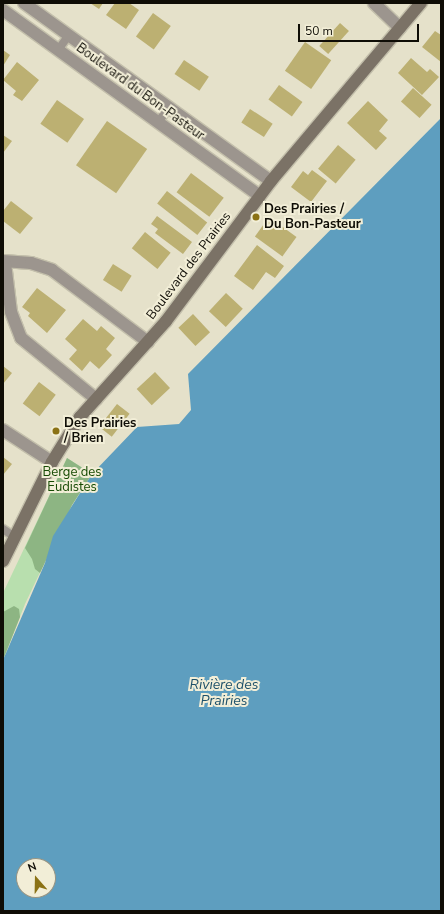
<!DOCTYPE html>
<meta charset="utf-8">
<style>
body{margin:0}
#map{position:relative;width:444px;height:914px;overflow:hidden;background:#e5e1ca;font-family:"Nunito Sans",sans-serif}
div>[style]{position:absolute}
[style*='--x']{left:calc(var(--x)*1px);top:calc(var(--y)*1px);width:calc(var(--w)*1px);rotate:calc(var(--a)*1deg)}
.green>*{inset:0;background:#b8dfae}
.forest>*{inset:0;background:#8db583}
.water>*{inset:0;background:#5e9ebf}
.building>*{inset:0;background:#bcb072;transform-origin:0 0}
.roads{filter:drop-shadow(1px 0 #c3bfab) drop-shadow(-1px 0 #c3bfab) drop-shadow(0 1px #c3bfab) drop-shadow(0 -1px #c3bfab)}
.lane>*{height:8px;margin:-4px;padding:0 4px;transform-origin:4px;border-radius:4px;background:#9c958e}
.street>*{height:12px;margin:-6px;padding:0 6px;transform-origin:6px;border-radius:6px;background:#9c958e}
.secondary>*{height:12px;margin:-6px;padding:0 6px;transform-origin:6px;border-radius:6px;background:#7b7266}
.dots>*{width:11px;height:11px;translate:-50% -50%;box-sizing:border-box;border:2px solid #f2eed7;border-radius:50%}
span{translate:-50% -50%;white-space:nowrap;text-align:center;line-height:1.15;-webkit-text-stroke:4px #f2eed7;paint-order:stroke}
.street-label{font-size:13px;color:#0f0d06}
.poi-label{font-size:13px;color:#0f0d06;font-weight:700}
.left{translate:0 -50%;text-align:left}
.park-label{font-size:13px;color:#164a03}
.water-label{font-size:14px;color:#1e516a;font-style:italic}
.frame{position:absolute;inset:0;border:4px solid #0f0d06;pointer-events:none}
.north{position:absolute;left:16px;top:858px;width:40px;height:40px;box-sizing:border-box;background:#f2eed7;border:1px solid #979483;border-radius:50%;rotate:340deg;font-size:11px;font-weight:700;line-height:16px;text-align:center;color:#0f0d06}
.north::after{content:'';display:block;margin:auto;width:14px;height:18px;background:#8b7215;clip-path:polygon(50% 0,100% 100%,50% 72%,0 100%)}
.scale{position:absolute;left:298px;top:24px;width:121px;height:18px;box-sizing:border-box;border:2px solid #0f0d06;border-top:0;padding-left:5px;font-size:12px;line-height:14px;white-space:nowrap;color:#0f0d06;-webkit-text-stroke:3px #f2eed7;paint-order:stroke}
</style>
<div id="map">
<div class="green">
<i style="clip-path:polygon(67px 458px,92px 474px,72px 505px,25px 604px,3px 660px,3px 593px)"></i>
</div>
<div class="forest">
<i style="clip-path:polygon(67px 458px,92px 474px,72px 505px,40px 573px,35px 569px,32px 559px,25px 548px)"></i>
<i style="clip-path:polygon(14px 606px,19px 609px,20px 617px,3px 660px,3px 612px)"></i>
</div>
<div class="water">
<i style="clip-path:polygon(evenodd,441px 118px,441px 911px,3px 911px,3px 660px,45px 563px,53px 536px,92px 474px,137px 427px,179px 424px,191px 410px,188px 374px,441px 118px,24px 866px,48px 866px,48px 890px,24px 890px,24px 866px)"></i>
</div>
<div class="building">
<i style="clip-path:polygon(90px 3px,103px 3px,99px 9px)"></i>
<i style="clip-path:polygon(115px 3px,129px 3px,139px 10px,126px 29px,106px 15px)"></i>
<i style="left:153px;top:13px;width:22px;height:29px;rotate:36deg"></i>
<i style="left:340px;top:23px;width:12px;height:31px;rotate:42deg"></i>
<i style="clip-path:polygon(435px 31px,441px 35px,441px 62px,422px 47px)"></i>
<i style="left:305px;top:42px;width:32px;height:35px;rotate:35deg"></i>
<i style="clip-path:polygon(3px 50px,10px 55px,3px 66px)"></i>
<i style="clip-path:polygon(411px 58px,427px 72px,430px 69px,439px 77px,422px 95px,398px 73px)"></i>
<i style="left:184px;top:60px;width:30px;height:17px;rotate:34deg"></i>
<i style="clip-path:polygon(17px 62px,39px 80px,22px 101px,13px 95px,16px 91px,3px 80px)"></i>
<i style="left:279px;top:85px;width:29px;height:18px;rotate:36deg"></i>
<i style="left:413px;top:88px;width:25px;height:18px;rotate:42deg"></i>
<i style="left:57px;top:100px;width:33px;height:29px;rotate:35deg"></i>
<i style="clip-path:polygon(368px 101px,388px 120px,379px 131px,387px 138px,376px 150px,347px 123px)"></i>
<i style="left:250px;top:109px;width:27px;height:16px;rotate:33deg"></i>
<i style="left:107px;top:121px;width:49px;height:54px;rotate:35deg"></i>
<i style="clip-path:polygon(3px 135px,12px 141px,3px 153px)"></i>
<i style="left:338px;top:145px;width:23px;height:31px;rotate:40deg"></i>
<i style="clip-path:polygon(312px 170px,327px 181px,311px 202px,291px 187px,303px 171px,308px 175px)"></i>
<i style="left:191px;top:173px;width:41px;height:24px;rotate:37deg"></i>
<i style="left:167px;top:191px;width:51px;height:16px;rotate:38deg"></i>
<i style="clip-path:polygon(11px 201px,33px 218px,20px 234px,3px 221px,3px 211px)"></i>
<i style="clip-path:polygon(157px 216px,192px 242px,183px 254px,155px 233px,158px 229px,151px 224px)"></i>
<i style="left:269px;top:217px;width:34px;height:24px;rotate:36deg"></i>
<i style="left:145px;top:232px;width:33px;height:21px;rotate:39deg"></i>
<i style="clip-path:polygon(257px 245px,284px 266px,275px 278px,266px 272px,253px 290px,234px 276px)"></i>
<i style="left:113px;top:264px;width:22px;height:19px;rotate:32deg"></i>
<i style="clip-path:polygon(37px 288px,66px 310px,47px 333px,28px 316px,30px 313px,22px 307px)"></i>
<i style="left:226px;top:293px;width:23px;height:25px;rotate:43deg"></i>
<i style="left:193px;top:314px;width:25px;height:20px;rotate:47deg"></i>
<i style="clip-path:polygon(83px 319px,97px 331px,101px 326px,115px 338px,106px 349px,112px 355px,99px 369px,90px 361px,82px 371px,69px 359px,77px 350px,65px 339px)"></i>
<i style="clip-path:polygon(3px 366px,12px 373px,3px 384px)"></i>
<i style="left:155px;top:372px;width:22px;height:25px;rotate:47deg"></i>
<i style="left:39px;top:382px;width:21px;height:27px;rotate:37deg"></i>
<i style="left:117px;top:404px;width:16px;height:29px;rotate:38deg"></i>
<i style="clip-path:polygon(3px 457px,12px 464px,3px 475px)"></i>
</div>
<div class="roads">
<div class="lane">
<i style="--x:58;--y:50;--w:19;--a:-54"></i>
<i style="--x:158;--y:122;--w:18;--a:-52"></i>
<i style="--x:3;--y:529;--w:14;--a:34"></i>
</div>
<div class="street">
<i style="--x:24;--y:3;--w:304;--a:35.8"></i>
<i style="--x:374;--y:3;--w:36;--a:44"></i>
<i style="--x:3;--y:10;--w:317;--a:35.9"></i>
<i style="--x:3;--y:261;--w:28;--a:4"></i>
<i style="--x:31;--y:263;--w:22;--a:18"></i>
<i style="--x:52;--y:270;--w:120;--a:36.9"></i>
<i style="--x:5;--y:263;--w:49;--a:83"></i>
<i style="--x:11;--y:312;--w:28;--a:69"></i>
<i style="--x:21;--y:338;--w:97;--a:39.1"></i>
<i style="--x:3;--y:430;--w:59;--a:33.1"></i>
</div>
<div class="secondary">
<i style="--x:3;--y:561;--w:110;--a:-63.7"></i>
<i style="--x:52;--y:462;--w:53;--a:-58.1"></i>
<i style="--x:80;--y:417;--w:129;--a:-48.1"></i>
<i style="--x:166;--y:321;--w:175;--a:-53.1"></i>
<i style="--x:271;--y:181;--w:233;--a:-49.9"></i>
</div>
</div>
<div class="dots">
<i style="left:256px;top:217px;background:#8b7215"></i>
<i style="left:56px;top:431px;background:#8b7215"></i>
</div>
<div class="street-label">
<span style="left:140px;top:92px;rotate:36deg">Boulevard du Bon-Pasteur</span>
<span style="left:189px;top:266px;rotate:-53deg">Boulevard des Prairies</span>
</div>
<div class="poi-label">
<span class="left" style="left:264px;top:217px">Des Prairies /<br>Du Bon-Pasteur</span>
<span class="left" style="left:64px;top:431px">Des Prairies<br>/ Brien</span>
</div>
<div class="park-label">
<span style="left:72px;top:480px">Berge des<br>Eudistes</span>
</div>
<div class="water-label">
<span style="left:224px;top:693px">Rivière des<br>Prairies</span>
</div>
<div class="frame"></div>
<div class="north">N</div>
<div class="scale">50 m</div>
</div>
